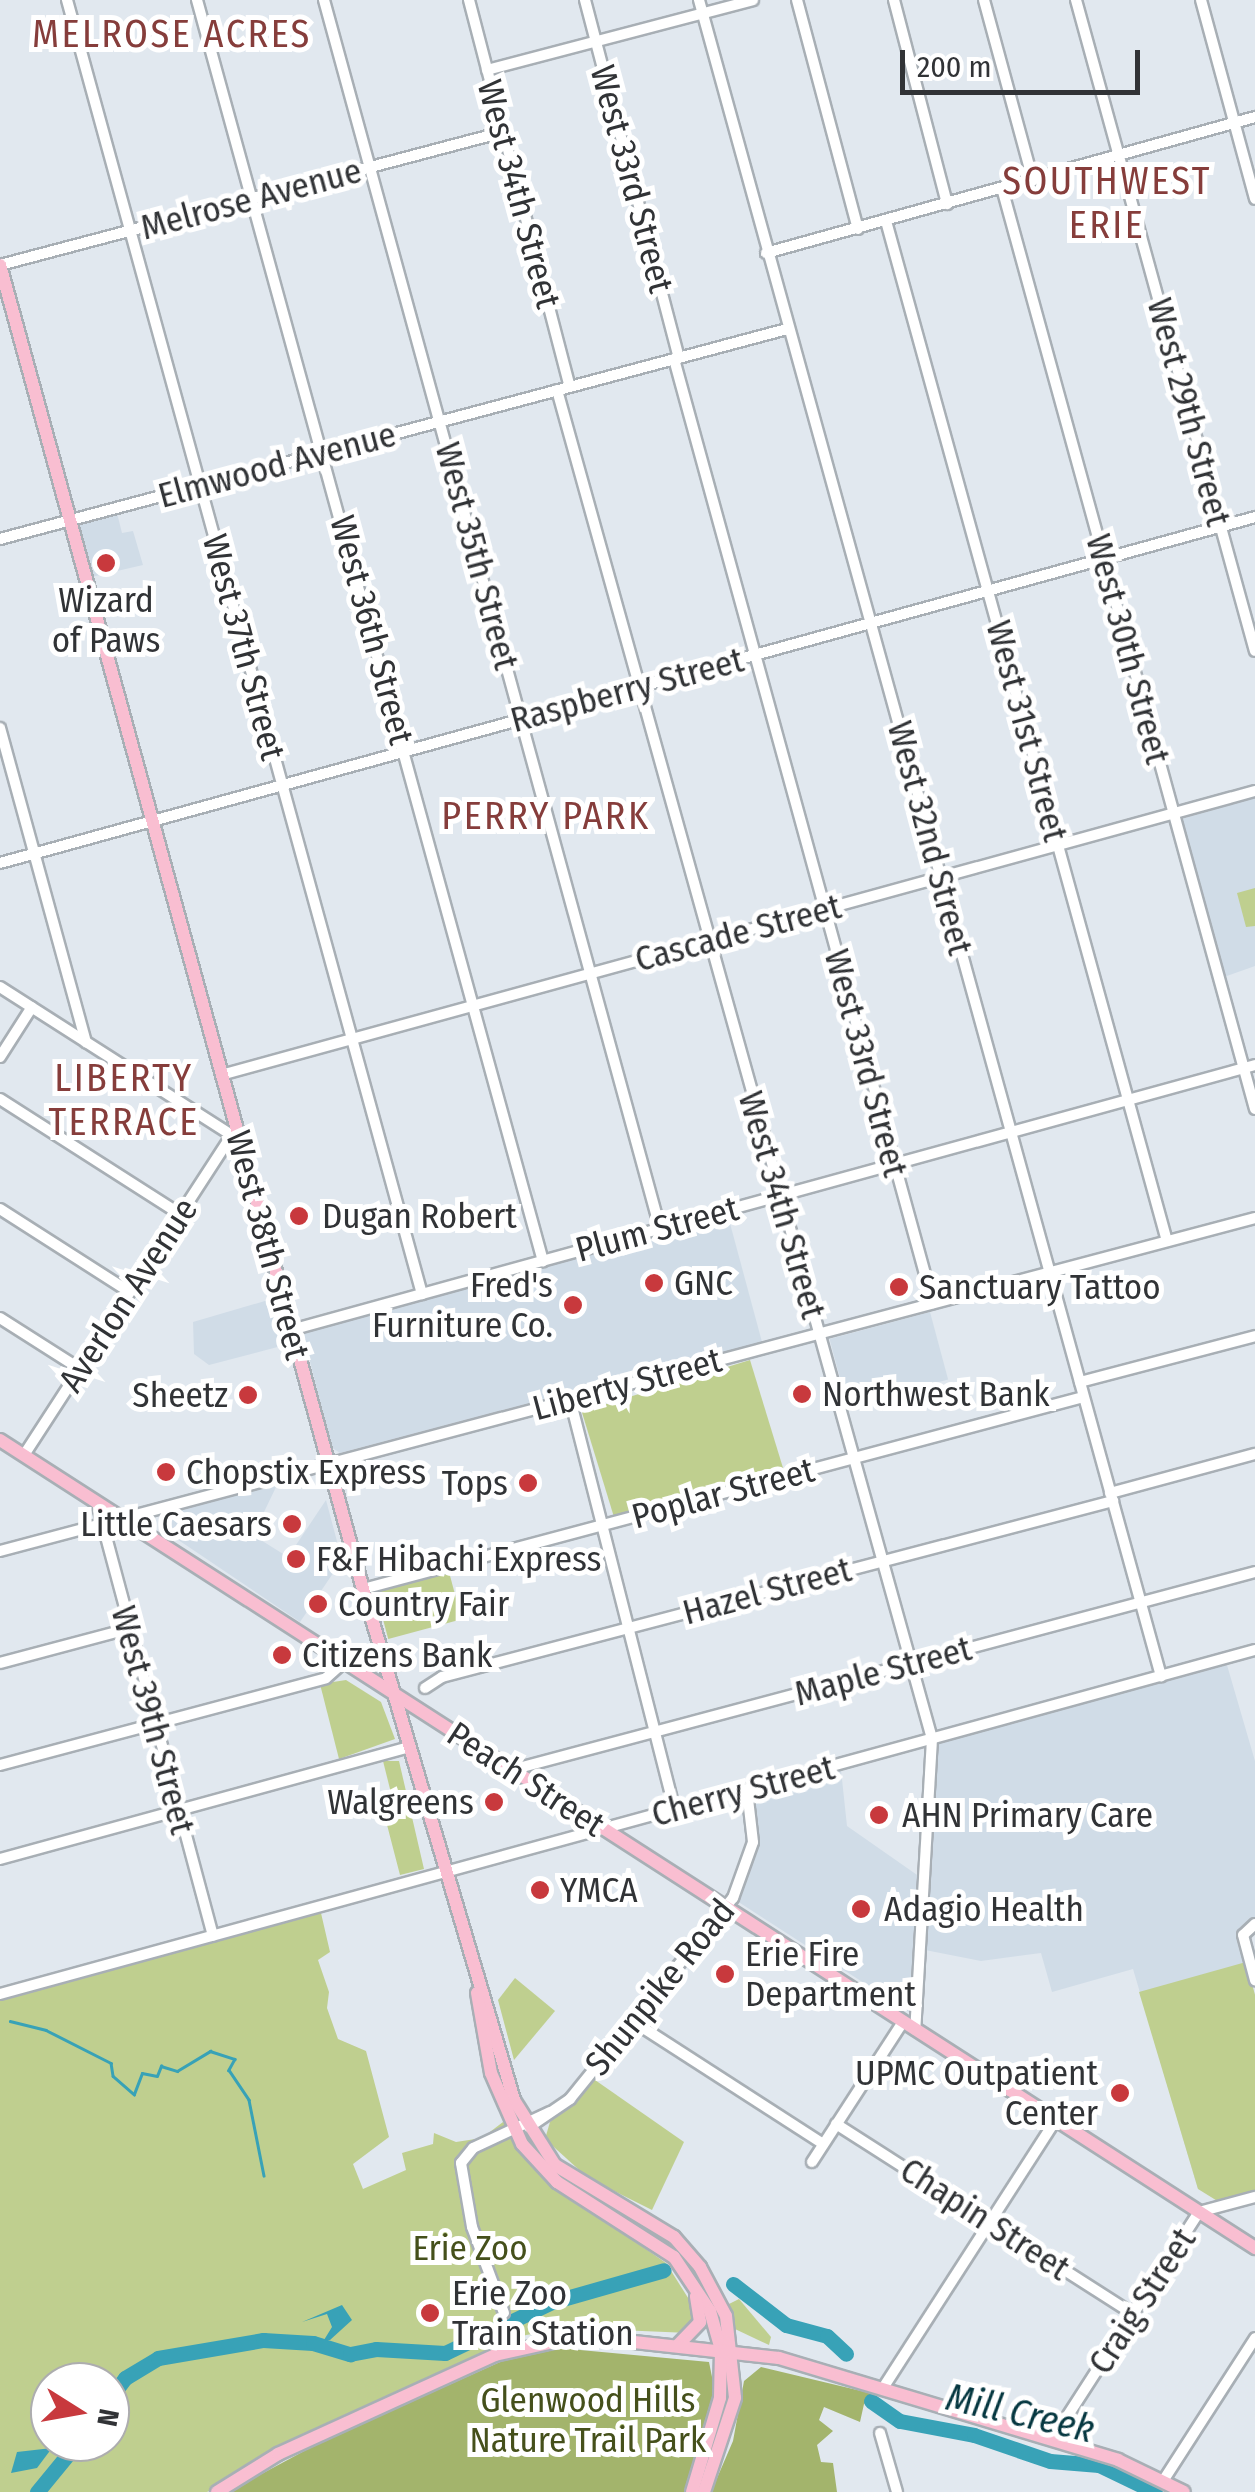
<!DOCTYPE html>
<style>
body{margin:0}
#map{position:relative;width:1255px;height:2492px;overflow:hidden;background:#e1e8ef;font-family:"Fira Sans Condensed",sans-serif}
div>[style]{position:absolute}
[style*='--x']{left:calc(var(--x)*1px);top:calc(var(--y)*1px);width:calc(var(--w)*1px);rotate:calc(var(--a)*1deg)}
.built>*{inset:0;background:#d0dce7;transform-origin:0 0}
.green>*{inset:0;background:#bfcf8f;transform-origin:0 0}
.forest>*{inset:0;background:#a3b46c}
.water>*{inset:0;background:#38a2b7}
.stream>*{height:2.5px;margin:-1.25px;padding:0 1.25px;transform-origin:1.25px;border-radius:1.25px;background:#38a2b7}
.river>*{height:15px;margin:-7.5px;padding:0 7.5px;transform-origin:7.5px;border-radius:7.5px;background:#38a2b7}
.roads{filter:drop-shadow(2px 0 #a8afb5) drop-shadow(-2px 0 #a8afb5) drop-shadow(0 2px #a8afb5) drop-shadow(0 -2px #a8afb5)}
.minor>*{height:10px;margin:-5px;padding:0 5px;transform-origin:5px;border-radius:5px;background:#fff}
.major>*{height:12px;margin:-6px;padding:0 6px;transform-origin:6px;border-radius:6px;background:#f9bed1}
.dots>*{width:28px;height:28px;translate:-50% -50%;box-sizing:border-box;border:5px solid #fff;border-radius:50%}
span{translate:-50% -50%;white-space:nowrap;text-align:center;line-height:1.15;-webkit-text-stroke:10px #fff;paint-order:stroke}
.street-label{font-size:35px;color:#313336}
.poi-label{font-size:35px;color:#313336}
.left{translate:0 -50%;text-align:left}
.right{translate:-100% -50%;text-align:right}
.park-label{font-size:35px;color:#45501b}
.neighbourhood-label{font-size:38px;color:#863d3b;letter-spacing:2.5px}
.water-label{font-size:38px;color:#053740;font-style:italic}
.north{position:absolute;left:30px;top:2362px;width:100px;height:100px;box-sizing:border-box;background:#fff;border:2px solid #adadaf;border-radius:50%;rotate:101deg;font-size:28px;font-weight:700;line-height:40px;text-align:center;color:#313336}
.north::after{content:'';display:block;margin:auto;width:35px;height:45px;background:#c8393d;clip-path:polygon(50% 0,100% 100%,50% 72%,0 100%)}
.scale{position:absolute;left:900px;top:50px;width:240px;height:45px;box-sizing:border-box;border:5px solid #313336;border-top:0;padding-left:12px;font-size:30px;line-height:35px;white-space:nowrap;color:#313336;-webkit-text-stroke:8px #fff;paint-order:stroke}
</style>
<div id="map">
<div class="built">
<i style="clip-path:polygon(117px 513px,122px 533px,133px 531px,143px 565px,91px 577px,79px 525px)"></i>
<i style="clip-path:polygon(1255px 798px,1255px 966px,1224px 977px,1181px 819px)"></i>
<i style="clip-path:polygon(728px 1216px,762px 1342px,340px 1453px,331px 1447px,303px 1333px)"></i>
<i style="clip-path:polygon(275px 1298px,285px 1345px,209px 1365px,194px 1354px,193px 1322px)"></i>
<i style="left:930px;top:1312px;width:70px;height:104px;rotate:75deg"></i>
<i style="clip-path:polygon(277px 1485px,253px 1535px,288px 1557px,326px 1500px,342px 1560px,300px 1622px,159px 1527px,166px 1514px)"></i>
<i style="clip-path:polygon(1227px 1665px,1255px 1761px,1255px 1920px,1242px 1928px,1240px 1940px,1255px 1995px,1255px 2192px,1198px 2189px,1133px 1969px,1052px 1992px,1041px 1953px,981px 1961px,925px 1950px,937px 1743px)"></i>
<i style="clip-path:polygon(841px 1770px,847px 1826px,920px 1877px,909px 2012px,737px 1901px,754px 1860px,753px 1793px)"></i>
</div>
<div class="green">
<i style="clip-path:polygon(1255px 888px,1255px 926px,1246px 927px,1237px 893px)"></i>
<i style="left:750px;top:1360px;width:118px;height:176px;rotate:73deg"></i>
<i style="left:449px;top:1572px;width:49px;height:76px;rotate:75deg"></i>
<i style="clip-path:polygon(346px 1680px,381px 1702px,395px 1739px,339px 1759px,320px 1684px)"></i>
<i style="clip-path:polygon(383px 1761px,399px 1761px,424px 1869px,400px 1875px,386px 1821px,397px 1817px)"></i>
<i style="clip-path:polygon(evenodd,321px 1913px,330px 1952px,318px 1960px,329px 1992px,327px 2008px,338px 2039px,366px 2051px,389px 2137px,353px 2164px,363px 2189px,406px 2170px,402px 2153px,433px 2144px,434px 2133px,456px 2142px,482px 2138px,503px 2122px,552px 2184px,666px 2263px,697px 2312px,689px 2333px,571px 2328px,526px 2335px,207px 2492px,0 2492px,0 2001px,321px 1913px,50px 2382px,110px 2382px,110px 2442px,50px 2442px,50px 2382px)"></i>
<i style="clip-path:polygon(1246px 1962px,1255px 1995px,1255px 2192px,1219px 2202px,1198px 2189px,1139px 1992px)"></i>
<i style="clip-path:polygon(515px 1978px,555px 2011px,514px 2060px,498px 2000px)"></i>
<i style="clip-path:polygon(595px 2080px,684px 2142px,652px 2210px,588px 2178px,545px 2139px,550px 2122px)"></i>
<i style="clip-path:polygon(739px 2299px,771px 2337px,769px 2345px,735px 2329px,727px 2305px)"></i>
</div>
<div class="forest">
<i style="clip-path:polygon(548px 2347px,709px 2362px,715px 2392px,688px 2492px,228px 2492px,321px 2442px,509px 2358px)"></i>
<i style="clip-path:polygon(761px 2367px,878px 2395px,864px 2404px,860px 2422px,824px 2407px,819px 2420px,833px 2431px,817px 2445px,821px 2462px,833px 2463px,837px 2492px,711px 2492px,733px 2441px,744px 2381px)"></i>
</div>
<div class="water">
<i style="clip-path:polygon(342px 2305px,352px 2320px,330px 2340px,324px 2340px,332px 2327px,327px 2314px,302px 2322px)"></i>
<i style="clip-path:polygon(52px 2448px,37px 2468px,11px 2473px,17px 2452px)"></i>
</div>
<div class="stream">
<i style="--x:10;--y:2021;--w:37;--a:14"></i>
<i style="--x:46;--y:2030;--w:73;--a:26.9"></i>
<i style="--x:111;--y:2063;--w:13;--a:81"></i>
<i style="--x:113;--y:2076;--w:28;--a:41"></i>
<i style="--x:134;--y:2094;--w:22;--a:-69"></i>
<i style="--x:142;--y:2073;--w:15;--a:11"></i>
<i style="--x:157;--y:2076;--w:11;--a:-68"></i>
<i style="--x:161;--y:2066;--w:17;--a:17"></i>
<i style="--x:177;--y:2071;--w:39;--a:-31"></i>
<i style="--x:210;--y:2051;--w:26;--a:18"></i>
<i style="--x:235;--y:2059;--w:13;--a:119"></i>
<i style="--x:229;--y:2070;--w:36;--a:56"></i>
<i style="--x:249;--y:2100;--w:77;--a:78.8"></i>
</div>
<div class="river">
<i style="--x:733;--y:2284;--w:67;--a:37.7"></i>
<i style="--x:786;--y:2325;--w:42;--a:15"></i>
<i style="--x:827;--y:2336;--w:26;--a:43"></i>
<i style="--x:110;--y:2398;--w:25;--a:-53"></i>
<i style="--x:125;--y:2378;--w:39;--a:-31"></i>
<i style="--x:158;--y:2358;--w:107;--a:-9.7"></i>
<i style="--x:263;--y:2340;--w:50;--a:3.4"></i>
<i style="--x:313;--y:2343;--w:39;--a:17"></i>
<i style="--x:350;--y:2354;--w:26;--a:-11"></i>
<i style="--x:376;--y:2349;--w:69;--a:3.3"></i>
<i style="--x:445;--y:2353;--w:119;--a:-25.5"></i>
<i style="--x:552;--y:2302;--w:116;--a:-15.9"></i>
<i style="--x:871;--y:2401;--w:35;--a:35"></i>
<i style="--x:900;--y:2421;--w:75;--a:10.7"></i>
<i style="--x:974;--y:2435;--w:80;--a:18.9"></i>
<i style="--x:1050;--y:2461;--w:49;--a:4.7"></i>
<i style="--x:1099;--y:2465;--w:62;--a:25.7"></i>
<i style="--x:37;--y:2492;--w:65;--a:-50.6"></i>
</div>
<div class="roads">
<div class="minor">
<i style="--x:67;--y:0;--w:1342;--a:74.66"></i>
<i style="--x:197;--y:0;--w:1308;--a:74.66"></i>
<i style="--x:324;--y:0;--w:1273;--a:74.7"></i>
<i style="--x:469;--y:0;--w:400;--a:75.4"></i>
<i style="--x:585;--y:0;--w:370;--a:75.3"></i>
<i style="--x:699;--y:0;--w:1739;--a:74.59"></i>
<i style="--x:797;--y:0;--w:237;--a:75.1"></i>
<i style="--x:894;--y:0;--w:211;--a:75.4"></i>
<i style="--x:984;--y:0;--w:187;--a:74.8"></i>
<i style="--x:1076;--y:0;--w:675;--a:74.63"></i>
<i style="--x:1201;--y:0;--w:206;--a:74.8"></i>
<i style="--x:487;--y:70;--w:275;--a:-14.7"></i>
<i style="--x:1002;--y:188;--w:955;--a:74.64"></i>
<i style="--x:886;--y:221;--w:1058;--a:74.6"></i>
<i style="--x:766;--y:253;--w:508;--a:-15.54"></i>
<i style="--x:0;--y:265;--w:520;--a:-14.81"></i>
<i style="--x:674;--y:359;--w:979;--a:74.66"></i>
<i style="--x:557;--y:390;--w:1400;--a:74.46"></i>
<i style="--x:932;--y:1739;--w:291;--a:93.3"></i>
<i style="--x:0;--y:539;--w:815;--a:-14.94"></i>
<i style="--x:0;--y:728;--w:326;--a:74.7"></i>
<i style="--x:0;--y:863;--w:1302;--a:-15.41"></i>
<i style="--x:0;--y:987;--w:279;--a:32.6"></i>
<i style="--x:0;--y:1057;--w:59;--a:-57.4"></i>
<i style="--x:221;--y:1075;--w:1072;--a:-15.36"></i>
<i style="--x:0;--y:1099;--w:214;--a:32.6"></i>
<i style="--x:0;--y:1209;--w:154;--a:32.6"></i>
<i style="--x:0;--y:1318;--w:95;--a:32.5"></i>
<i style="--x:291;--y:1330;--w:1000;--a:-15.37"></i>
<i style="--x:1080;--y:1382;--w:181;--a:-14.7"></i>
<i style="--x:570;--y:1399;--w:424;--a:75.7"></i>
<i style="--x:24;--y:1455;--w:382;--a:-57"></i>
<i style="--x:1110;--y:1493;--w:150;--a:-15.1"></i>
<i style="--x:97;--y:1503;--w:448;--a:75"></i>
<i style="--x:0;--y:1551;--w:1298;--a:-14.86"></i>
<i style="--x:363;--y:1589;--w:745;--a:-14.93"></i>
<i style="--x:0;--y:1663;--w:132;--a:-14.9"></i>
<i style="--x:425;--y:1688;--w:20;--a:-33"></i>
<i style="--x:442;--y:1677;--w:694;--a:-14.7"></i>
<i style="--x:0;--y:1765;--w:337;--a:-14.9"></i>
<i style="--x:326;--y:1678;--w:24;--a:-42"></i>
<i style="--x:511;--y:1770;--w:770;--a:-14.9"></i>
<i style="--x:0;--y:1859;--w:424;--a:-15.3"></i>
<i style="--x:1255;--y:1924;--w:16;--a:137"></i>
<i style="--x:1243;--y:1935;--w:47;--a:75.1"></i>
<i style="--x:0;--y:1994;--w:1301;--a:-15.33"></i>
<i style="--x:634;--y:2022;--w:225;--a:32.8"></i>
<i style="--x:836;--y:2124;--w:353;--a:32.6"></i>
<i style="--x:529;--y:2127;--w:50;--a:-34.3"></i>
<i style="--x:570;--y:2099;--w:259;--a:-51"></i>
<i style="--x:733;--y:1898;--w:59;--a:-70.3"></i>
<i style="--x:753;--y:1842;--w:52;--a:-96.6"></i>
<i style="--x:812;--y:2162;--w:167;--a:-57"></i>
<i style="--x:504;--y:2313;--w:92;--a:-110.4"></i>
<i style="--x:472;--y:2227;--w:65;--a:-99.8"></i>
<i style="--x:461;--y:2163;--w:19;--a:-51"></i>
<i style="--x:473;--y:2148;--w:85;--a:-25.1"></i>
<i style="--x:883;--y:2388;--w:319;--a:-57.2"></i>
<i style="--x:880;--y:2433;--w:61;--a:73.9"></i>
<i style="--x:1052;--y:2440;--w:271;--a:-57.2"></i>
<i style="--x:1199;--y:2212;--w:58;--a:-15"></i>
<i style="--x:1163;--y:2481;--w:170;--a:-57.2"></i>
</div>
<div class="major">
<i style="--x:0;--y:265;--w:1366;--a:74.67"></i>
<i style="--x:361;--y:1582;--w:540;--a:73.54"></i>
<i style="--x:514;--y:2100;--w:77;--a:57.8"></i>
<i style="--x:555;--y:2165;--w:139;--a:31.2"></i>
<i style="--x:674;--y:2237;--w:40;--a:49"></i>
<i style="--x:700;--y:2267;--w:55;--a:62"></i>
<i style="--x:726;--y:2316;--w:82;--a:83.7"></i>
<i style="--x:735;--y:2398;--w:99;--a:108.3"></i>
<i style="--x:0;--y:1440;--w:1493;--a:32.77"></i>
<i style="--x:477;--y:1993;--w:81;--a:80.1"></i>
<i style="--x:491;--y:2073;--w:77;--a:66.4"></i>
<i style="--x:522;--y:2144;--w:52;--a:47.4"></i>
<i style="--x:557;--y:2182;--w:139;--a:32.7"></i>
<i style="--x:674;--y:2257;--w:65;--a:56.3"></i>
<i style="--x:710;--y:2311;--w:41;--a:74.2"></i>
<i style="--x:721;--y:2350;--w:48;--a:91.2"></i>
<i style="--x:720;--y:2398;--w:98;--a:106.6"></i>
<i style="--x:678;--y:2345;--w:32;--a:-46"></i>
<i style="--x:700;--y:2322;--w:26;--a:-99"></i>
<i style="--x:217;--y:2492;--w:72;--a:-31.9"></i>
<i style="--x:278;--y:2454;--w:239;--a:-24.5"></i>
<i style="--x:495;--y:2355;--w:87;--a:-12.6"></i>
<i style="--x:580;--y:2336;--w:200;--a:6.3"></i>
<i style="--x:779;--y:2358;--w:354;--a:16.7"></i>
<i style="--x:1118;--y:2460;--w:73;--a:25.9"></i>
</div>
</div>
<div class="dots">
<i style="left:106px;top:563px;background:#c8393d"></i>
<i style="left:299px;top:1216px;background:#c8393d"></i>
<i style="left:654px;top:1283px;background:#c8393d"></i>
<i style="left:899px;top:1287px;background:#c8393d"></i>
<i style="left:573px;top:1305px;background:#c8393d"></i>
<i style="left:802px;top:1394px;background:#c8393d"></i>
<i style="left:248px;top:1395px;background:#c8393d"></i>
<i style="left:166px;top:1472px;background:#c8393d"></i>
<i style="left:528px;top:1483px;background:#c8393d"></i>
<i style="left:292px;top:1524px;background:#c8393d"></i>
<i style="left:296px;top:1559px;background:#c8393d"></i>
<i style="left:318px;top:1604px;background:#c8393d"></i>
<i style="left:282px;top:1655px;background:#c8393d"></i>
<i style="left:494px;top:1802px;background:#c8393d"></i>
<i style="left:879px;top:1815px;background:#c8393d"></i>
<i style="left:540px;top:1890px;background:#c8393d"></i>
<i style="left:861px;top:1909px;background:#c8393d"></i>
<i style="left:725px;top:1974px;background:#c8393d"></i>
<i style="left:1120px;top:2093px;background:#c8393d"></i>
<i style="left:430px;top:2313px;background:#c8393d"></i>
</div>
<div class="street-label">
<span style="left:632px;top:179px;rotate:75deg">West 33rd Street</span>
<span style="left:519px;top:194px;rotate:75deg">West 34th Street</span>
<span style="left:251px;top:199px;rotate:-15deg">Melrose Avenue</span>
<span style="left:1189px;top:412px;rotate:75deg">West 29th Street</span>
<span style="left:277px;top:465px;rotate:-15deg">Elmwood Avenue</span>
<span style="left:477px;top:556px;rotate:75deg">West 35th Street</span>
<span style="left:372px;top:630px;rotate:75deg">West 36th Street</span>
<span style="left:244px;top:647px;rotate:75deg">West 37th Street</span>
<span style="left:1128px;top:649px;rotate:75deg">West 30th Street</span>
<span style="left:627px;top:690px;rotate:-15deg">Raspberry Street</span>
<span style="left:1027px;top:731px;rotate:75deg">West 31st Street</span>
<span style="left:930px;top:838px;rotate:75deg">West 32nd Street</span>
<span style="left:738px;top:933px;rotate:-15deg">Cascade Street</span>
<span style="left:866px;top:1063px;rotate:75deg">West 33rd Street</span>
<span style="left:782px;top:1205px;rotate:74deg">West 34th Street</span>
<span style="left:657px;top:1229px;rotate:-15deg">Plum Street</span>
<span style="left:268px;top:1245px;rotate:75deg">West 38th Street</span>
<span style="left:128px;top:1295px;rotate:-57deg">Averlon Avenue</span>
<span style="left:627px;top:1384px;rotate:-15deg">Liberty Street</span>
<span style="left:723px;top:1493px;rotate:-15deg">Poplar Street</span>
<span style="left:767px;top:1591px;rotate:-15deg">Hazel Street</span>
<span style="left:883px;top:1671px;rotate:-15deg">Maple Street</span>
<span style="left:153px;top:1720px;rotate:75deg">West 39th Street</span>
<span style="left:526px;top:1779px;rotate:33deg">Peach Street</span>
<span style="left:743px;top:1791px;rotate:-15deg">Cherry Street</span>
<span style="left:660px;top:1987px;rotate:-51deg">Shunpike Road</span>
<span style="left:985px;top:2219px;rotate:33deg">Chapin Street</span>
<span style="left:1142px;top:2301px;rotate:-57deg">Craig Street</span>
</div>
<div class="poi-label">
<span style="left:106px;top:620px">Wizard<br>of Paws</span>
<span class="left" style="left:322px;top:1216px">Dugan Robert</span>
<span class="left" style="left:674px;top:1283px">GNC</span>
<span class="right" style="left:553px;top:1305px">Fred's<br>Furniture Co.</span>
<span class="left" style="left:919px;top:1287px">Sanctuary Tattoo</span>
<span class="left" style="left:822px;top:1394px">Northwest Bank</span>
<span class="right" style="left:228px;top:1395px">Sheetz</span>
<span class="left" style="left:186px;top:1472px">Chopstix Express</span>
<span class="right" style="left:508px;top:1483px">Tops</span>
<span class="right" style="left:272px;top:1524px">Little Caesars</span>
<span class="left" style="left:316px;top:1559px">F&amp;F Hibachi Express</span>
<span class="left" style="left:338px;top:1604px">Country Fair</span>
<span class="left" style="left:302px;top:1655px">Citizens Bank</span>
<span class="right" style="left:474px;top:1802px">Walgreens</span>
<span class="left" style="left:902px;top:1815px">AHN Primary Care</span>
<span class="left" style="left:560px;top:1890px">YMCA</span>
<span class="left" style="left:884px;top:1909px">Adagio Health</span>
<span class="left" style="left:745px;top:1974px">Erie Fire<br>Department</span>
<span class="right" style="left:1098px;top:2093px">UPMC Outpatient<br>Center</span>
<span class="left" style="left:452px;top:2313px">Erie Zoo<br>Train Station</span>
</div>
<div class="park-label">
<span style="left:470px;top:2248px">Erie Zoo</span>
<span style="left:588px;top:2420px">Glenwood Hills<br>Nature Trail Park</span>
</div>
<div class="neighbourhood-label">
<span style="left:172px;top:35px">MELROSE ACRES</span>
<span style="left:1107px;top:204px">SOUTHWEST<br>ERIE</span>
<span style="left:546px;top:817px">PERRY PARK</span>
<span style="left:124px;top:1101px">LIBERTY<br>TERRACE</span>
</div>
<div class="water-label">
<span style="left:1020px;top:2414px;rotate:13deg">Mill Creek</span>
</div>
<div class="north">N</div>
<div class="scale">200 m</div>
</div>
